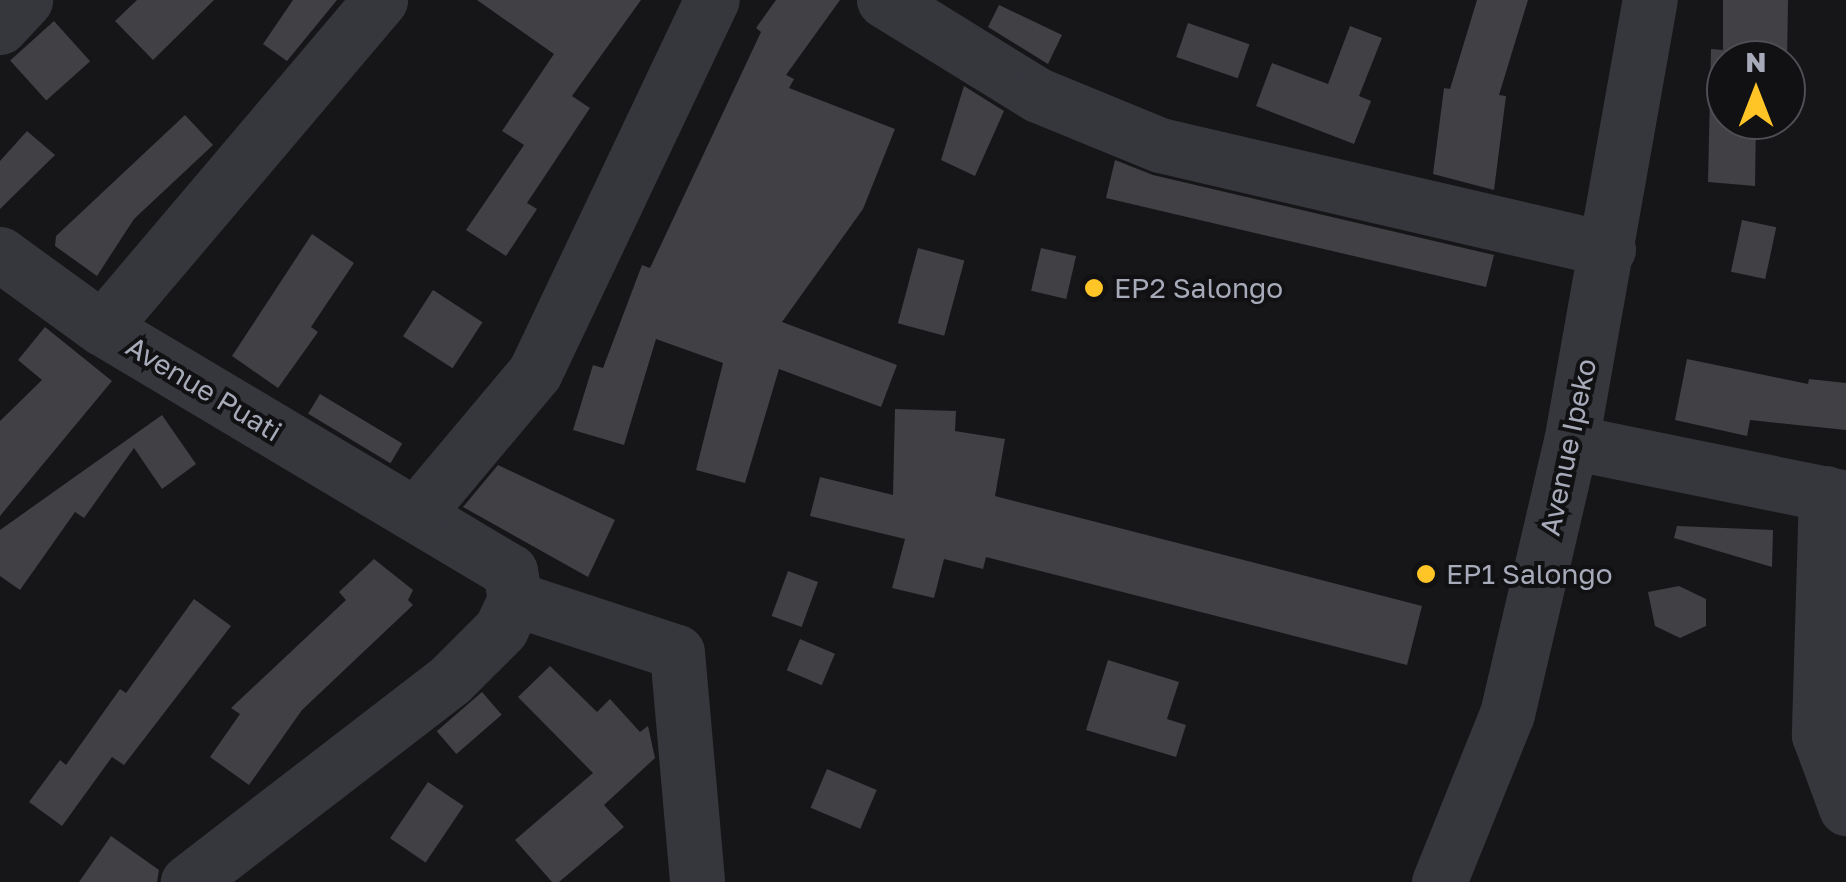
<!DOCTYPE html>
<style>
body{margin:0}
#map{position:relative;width:1846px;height:882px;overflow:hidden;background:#161618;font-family:"Golos Text",sans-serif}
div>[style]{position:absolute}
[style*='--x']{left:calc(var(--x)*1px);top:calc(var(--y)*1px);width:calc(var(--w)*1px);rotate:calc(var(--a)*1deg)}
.building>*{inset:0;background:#404045;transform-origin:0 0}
.minor>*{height:55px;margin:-27.5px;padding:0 27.5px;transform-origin:27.5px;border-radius:27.5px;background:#36373d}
.dots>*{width:28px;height:28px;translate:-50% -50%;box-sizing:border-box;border:5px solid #111113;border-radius:50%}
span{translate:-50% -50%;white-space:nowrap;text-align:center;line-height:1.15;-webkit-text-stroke:8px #111113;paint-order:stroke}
.poi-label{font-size:28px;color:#a7abb9}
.left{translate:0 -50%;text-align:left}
.street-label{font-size:28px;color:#a7abb9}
.north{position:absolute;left:1706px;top:40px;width:100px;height:100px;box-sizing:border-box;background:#111113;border:2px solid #4d4f55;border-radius:50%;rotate:0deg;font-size:28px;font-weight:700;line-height:40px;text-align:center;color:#a7abb9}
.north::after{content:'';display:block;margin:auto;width:35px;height:45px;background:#ffc527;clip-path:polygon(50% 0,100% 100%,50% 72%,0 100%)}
</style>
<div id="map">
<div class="building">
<i style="clip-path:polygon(137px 0,214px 0,153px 60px,115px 21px)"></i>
<i style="clip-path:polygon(293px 0,337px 0,287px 61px,263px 44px)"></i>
<i style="clip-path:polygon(477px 0,641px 0,572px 96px,590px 108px,527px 203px,537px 209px,506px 256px,466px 230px,524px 145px,502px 131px,554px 54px)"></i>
<i style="clip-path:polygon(776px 0,840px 0,786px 75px,794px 79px,789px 88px,895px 129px,863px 209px,782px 322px,897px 365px,881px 407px,779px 369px,745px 483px,696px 470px,723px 363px,656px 339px,624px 445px,573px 430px,593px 365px,603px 368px,642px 265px,650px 268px,761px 32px,756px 28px)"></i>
<i style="clip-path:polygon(1477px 0,1528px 0,1499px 95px,1506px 96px,1494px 190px,1433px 174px,1444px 88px,1450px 89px)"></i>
<i style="clip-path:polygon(1723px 0,1788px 0,1787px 64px,1726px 60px,1726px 120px,1756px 120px,1755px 186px,1708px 182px,1711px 49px,1723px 50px)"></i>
<i style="clip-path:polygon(999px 5px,1062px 35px,1048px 64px,988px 27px)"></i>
<i style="left:54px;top:21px;width:54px;height:59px;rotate:48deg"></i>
<i style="left:1188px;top:23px;width:65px;height:36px;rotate:19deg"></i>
<i style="clip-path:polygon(1350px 26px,1382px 38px,1359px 96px,1371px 101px,1354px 144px,1256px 106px,1272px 63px,1328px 84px)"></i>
<i style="clip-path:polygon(964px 86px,1004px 111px,975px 176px,941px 160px)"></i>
<i style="clip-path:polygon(185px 115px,213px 145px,134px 219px,97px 276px,55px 246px,56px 236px)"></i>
<i style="clip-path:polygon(27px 131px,55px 155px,0 209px,0 161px)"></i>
<i style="clip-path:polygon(1115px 160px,1153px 175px,1494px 255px,1486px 287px,1106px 198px)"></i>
<i style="left:1742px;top:220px;width:35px;height:53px;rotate:12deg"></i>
<i style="clip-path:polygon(312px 234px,354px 263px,311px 327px,318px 332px,278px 388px,232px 356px)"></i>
<i style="left:918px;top:248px;width:48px;height:78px;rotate:15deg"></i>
<i style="left:1041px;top:248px;width:36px;height:44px;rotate:13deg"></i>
<i style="left:433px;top:290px;width:59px;height:55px;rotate:33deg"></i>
<i style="clip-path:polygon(45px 327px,112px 381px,0 516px,0 421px,42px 380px,18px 360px)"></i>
<i style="clip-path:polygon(1687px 359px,1808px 384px,1809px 379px,1846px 383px,1846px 430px,1750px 420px,1747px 436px,1675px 420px)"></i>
<i style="left:320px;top:394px;width:96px;height:23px;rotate:31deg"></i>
<i style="clip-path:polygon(895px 409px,956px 411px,955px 431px,1005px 439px,995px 496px,1422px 606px,1407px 665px,986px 557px,983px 569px,944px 559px,934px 598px,892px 588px,905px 539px,810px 516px,820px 477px,893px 495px)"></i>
<i style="clip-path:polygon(162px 415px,196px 464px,162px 489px,134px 448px,84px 518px,75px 512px,20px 590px,0 576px,0 530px)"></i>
<i style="clip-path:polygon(498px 465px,615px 520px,588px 577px,463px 507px)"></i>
<i style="clip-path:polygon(1677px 526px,1773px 530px,1772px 567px,1674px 538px)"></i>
<i style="clip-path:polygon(374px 559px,413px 590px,408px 600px,413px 605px,302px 710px,249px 785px,210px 757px,240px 714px,231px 708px,346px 600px,339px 592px)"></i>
<i style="left:788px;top:571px;width:32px;height:48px;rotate:20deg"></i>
<i style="clip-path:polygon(1679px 586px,1706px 599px,1706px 626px,1680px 638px,1655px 626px,1648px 592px)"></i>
<i style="clip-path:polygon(194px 599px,231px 626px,124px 765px,112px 757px,62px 826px,29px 802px,60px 760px,66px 765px,120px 689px,126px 693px)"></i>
<i style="left:800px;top:639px;width:38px;height:34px;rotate:23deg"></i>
<i style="clip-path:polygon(1108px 660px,1179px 682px,1167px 719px,1186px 725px,1176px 757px,1086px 730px)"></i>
<i style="clip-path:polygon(550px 666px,597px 712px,610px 699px,640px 732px,648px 726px,655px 758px,604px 805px,624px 827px,559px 882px,552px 882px,515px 840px,593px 773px,518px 697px)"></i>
<i style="left:482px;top:692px;width:30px;height:60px;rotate:49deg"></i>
<i style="left:827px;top:769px;width:54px;height:42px;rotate:23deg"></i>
<i style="left:428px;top:782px;width:43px;height:68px;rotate:34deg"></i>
<i style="clip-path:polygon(111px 836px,159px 870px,157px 882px,79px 882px)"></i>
</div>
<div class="minor">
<i style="--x:884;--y:0;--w:181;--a:31.7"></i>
<i style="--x:1038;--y:95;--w:132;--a:22.3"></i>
<i style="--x:1160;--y:145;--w:460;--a:13.1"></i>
<i style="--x:0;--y:27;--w:37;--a:-47"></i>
<i style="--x:0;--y:254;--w:126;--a:36"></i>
<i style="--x:102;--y:328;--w:475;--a:30.8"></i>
<i style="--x:510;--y:571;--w:28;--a:80"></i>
<i style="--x:515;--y:599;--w:33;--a:115"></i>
<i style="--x:501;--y:629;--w:72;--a:135"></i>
<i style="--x:450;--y:680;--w:331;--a:142.4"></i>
<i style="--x:102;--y:328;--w:430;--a:-49.7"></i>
<i style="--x:1571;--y:442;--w:281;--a:11.5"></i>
<i style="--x:1826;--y:493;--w:242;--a:91.7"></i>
<i style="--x:1819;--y:735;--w:78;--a:69.7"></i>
<i style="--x:416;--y:514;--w:185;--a:-50"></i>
<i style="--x:535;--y:372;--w:412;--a:-64.6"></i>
<i style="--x:515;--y:599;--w:170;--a:18.1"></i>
<i style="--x:677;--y:652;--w:231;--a:85"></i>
<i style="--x:1439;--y:882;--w:181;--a:-68"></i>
<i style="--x:1507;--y:714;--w:279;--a:-76.8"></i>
<i style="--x:1571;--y:442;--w:449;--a:-79.9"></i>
</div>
<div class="dots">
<i style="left:1094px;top:288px;background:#ffc527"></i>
<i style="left:1426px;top:574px;background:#ffc527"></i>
</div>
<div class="poi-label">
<span class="left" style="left:1114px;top:288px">EP2 Salongo</span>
<span class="left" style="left:1446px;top:574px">EP1 Salongo</span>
</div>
<div class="street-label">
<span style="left:204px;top:389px;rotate:31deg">Avenue Puati</span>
<span style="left:1568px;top:447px;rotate:-78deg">Avenue Ipeko</span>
</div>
<div class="north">N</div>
</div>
